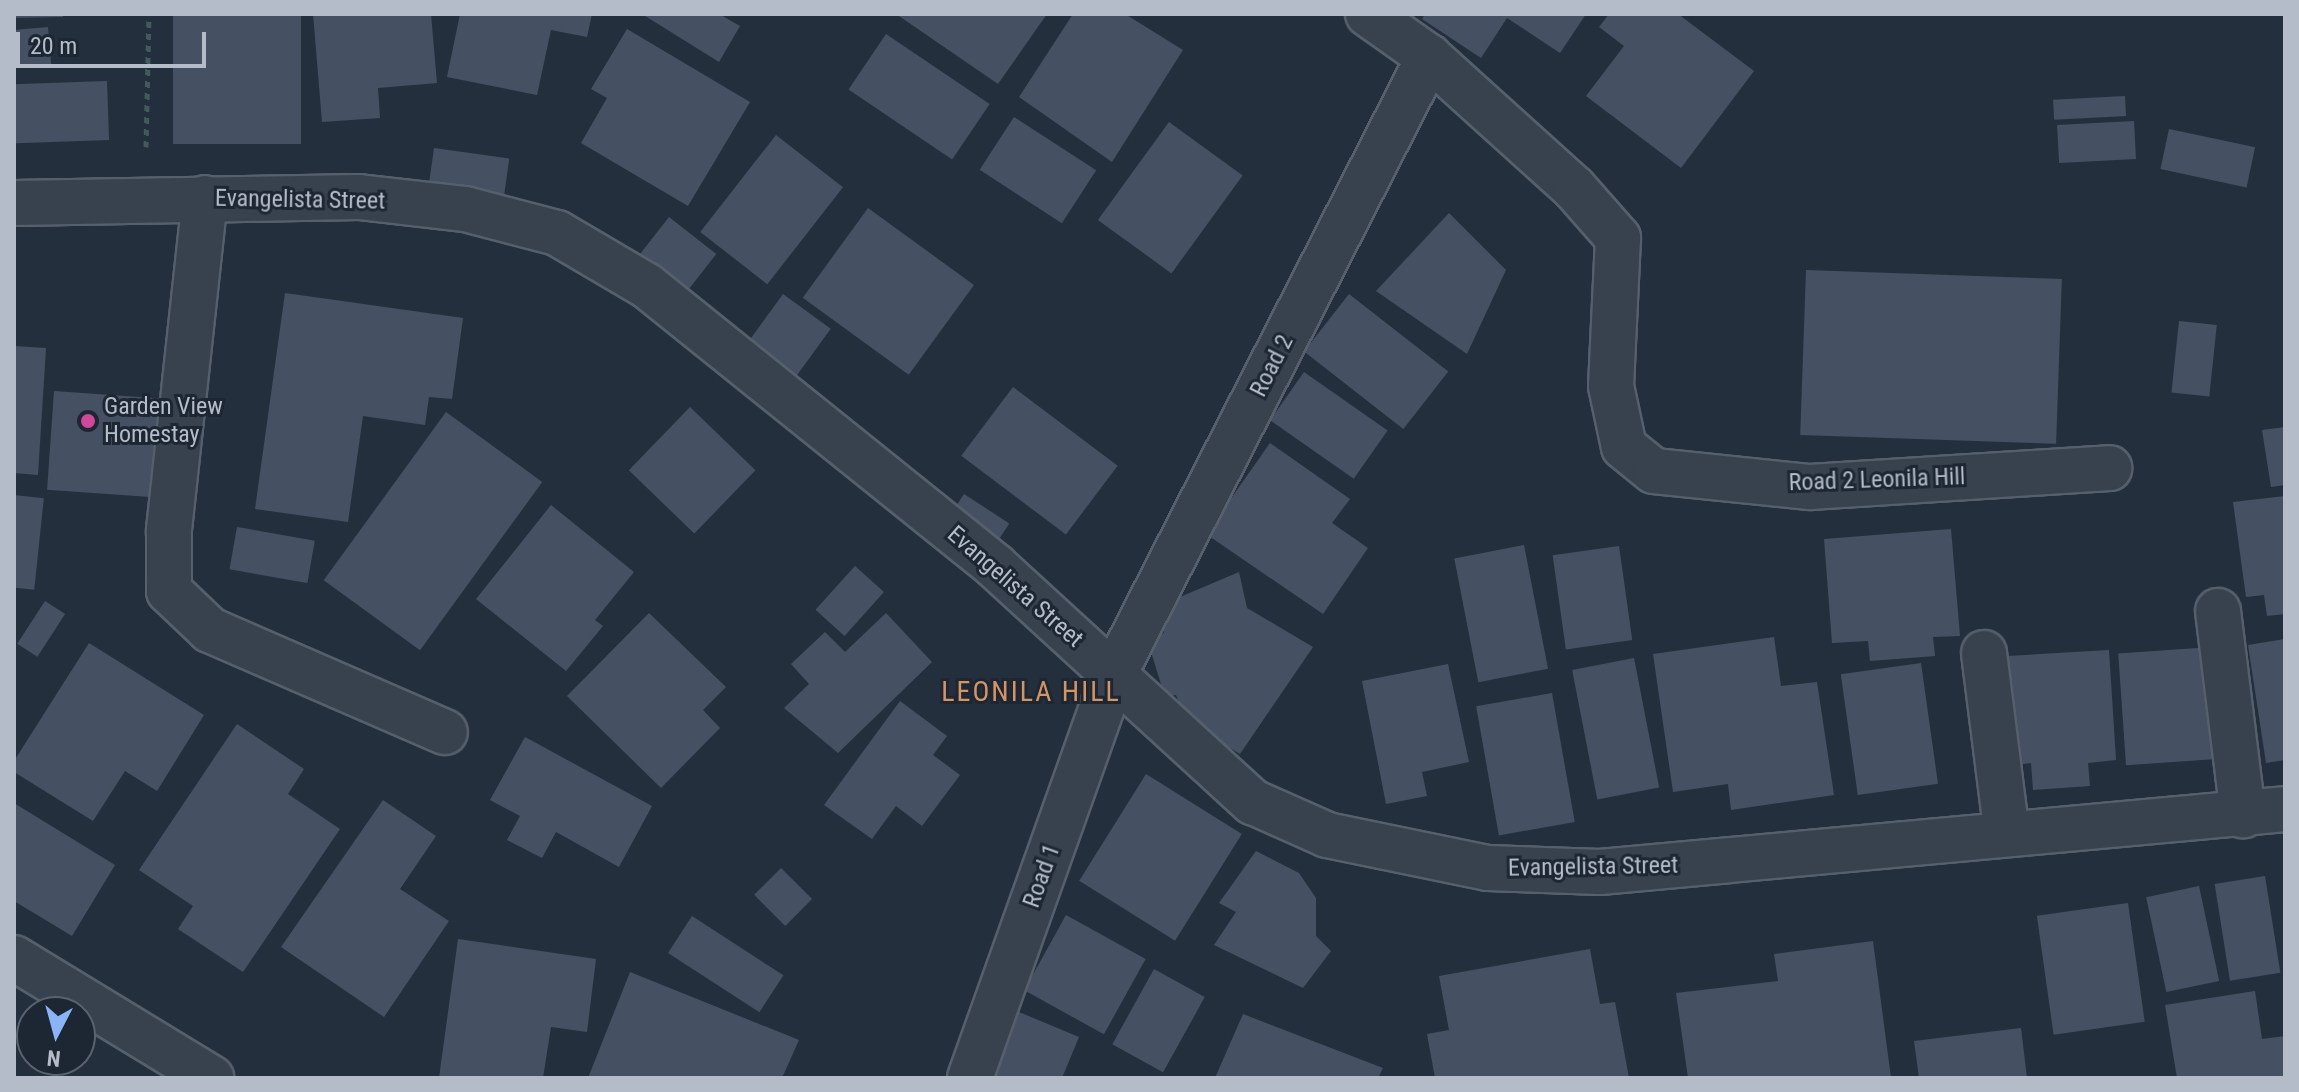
<!DOCTYPE html>
<style>
body{margin:0}
#map{position:relative;width:2299px;height:1092px;overflow:hidden;background:#242f3e;font-family:"Roboto Condensed",sans-serif}
div>[style]{position:absolute}
[style*='--x']{left:calc(var(--x)*1px);top:calc(var(--y)*1px);width:calc(var(--w)*1px);rotate:calc(var(--a)*1deg)}
.building>*{inset:0;background:#455162;transform-origin:0 0}
.path>*{height:5px;margin-top:-2.5px;transform-origin:0;background:repeating-linear-gradient(90deg,#44595c 0 6px,transparent 0 12px)}
.roads{filter:drop-shadow(2px 0 #565f6c) drop-shadow(-2px 0 #565f6c) drop-shadow(0 2px #565f6c) drop-shadow(0 -2px #565f6c)}
.minor>*{height:44px;margin:-22px;padding:0 22px;transform-origin:22px;border-radius:22px;background:#38414e}
.dots>*{width:22px;height:22px;translate:-50% -50%;box-sizing:border-box;border:4px solid #1d2633;border-radius:50%}
span{translate:-50% -50%;white-space:nowrap;text-align:center;line-height:1.15;-webkit-text-stroke:6px #1d2633;paint-order:stroke}
.street-label{font-size:24px;color:#b4bcc9}
.poi-label{font-size:24px;color:#b4bcc9}
.left{translate:0 -50%;text-align:left}
.quarter-label{font-size:28px;color:#d59563;letter-spacing:2px}
.frame{position:absolute;inset:0;border:16px solid #b4bcc9;pointer-events:none}
.north{position:absolute;left:16px;top:996px;width:80px;height:80px;box-sizing:border-box;background:#1d2633;border:2px solid #59626f;border-radius:50%;rotate:186deg;font-size:22px;font-weight:700;line-height:32px;text-align:center;color:#b4bcc9}
.north::after{content:'';display:block;margin:auto;width:28px;height:36px;background:#8ab4f8;clip-path:polygon(50% 0,100% 100%,50% 72%,0 100%)}
.scale{position:absolute;left:16px;top:32px;width:190px;height:36px;box-sizing:border-box;border:4px solid #b4bcc9;border-top:0;padding-left:10px;font-size:24px;line-height:28px;white-space:nowrap;color:#b4bcc9;-webkit-text-stroke:6px #1d2633;paint-order:stroke}
</style>
<div id="map">
<div class="building">
<i style="clip-path:polygon(14px 14px,63px 14px,63px 17px,14px 18px)"></i>
<i style="left:173px;top:14px;width:128px;height:130px"></i>
<i style="clip-path:polygon(313px 14px,431px 14px,437px 83px,378px 88px,380px 118px,322px 122px)"></i>
<i style="clip-path:polygon(460px 14px,592px 14px,587px 37px,551px 30px,537px 95px,447px 77px)"></i>
<i style="clip-path:polygon(642px 14px,719px 14px,740px 26px,719px 62px)"></i>
<i style="clip-path:polygon(896px 14px,1047px 14px,998px 84px)"></i>
<i style="clip-path:polygon(1073px 14px,1125px 14px,1183px 50px,1112px 162px,1019px 97px)"></i>
<i style="clip-path:polygon(1425px 14px,1586px 14px,1560px 53px,1507px 18px,1481px 58px,1422px 19px)"></i>
<i style="clip-path:polygon(1609px 14px,1678px 14px,1754px 71px,1681px 168px,1586px 96px,1624px 46px,1599px 27px)"></i>
<i style="left:48px;top:27px;width:38px;height:34px;rotate:85deg"></i>
<i style="clip-path:polygon(627px 29px,750px 102px,688px 206px,581px 143px,607px 98px,591px 89px)"></i>
<i style="left:886px;top:34px;width:125px;height:67px;rotate:34deg"></i>
<i style="left:107px;top:81px;width:59px;height:93px;rotate:88deg"></i>
<i style="left:2125px;top:96px;width:20px;height:72px;rotate:87deg"></i>
<i style="left:1014px;top:117px;width:98px;height:63px;rotate:33deg"></i>
<i style="left:2134px;top:121px;width:38px;height:77px;rotate:87deg"></i>
<i style="left:1169px;top:122px;width:91px;height:121px;rotate:36deg"></i>
<i style="left:2169px;top:129px;width:88px;height:41px;rotate:12deg"></i>
<i style="left:776px;top:135px;width:85px;height:123px;rotate:38deg"></i>
<i style="left:434px;top:148px;width:76px;height:36px;rotate:8deg"></i>
<i style="left:868px;top:208px;width:131px;height:111px;rotate:36deg"></i>
<i style="clip-path:polygon(1449px 213px,1506px 270px,1467px 354px,1376px 291px)"></i>
<i style="left:669px;top:217px;width:60px;height:65px;rotate:38deg"></i>
<i style="left:1806px;top:270px;width:256px;height:165px;rotate:2deg"></i>
<i style="clip-path:polygon(285px 293px,463px 318px,452px 399px,429px 397px,425px 425px,363px 416px,348px 522px,255px 509px)"></i>
<i style="left:783px;top:294px;width:59px;height:69px;rotate:36deg"></i>
<i style="left:1349px;top:294px;width:126px;height:73px;rotate:38deg"></i>
<i style="left:2179px;top:321px;width:38px;height:72px;rotate:6deg"></i>
<i style="clip-path:polygon(14px 346px,46px 348px,38px 475px,14px 473px)"></i>
<i style="left:1304px;top:372px;width:102px;height:59px;rotate:35deg"></i>
<i style="left:1013px;top:387px;width:131px;height:86px;rotate:37deg"></i>
<i style="left:54px;top:391px;width:107px;height:99px;rotate:4deg"></i>
<i style="left:690px;top:407px;width:91px;height:88px;rotate:44deg"></i>
<i style="left:446px;top:412px;width:119px;height:208px;rotate:36deg"></i>
<i style="clip-path:polygon(2285px 427px,2285px 485px,2271px 487px,2262px 430px)"></i>
<i style="clip-path:polygon(1270px 443px,1350px 499px,1332px 523px,1368px 548px,1323px 614px,1206px 534px)"></i>
<i style="left:964px;top:494px;width:54px;height:22px;rotate:33deg"></i>
<i style="left:14px;top:495px;width:30px;height:92px;rotate:6deg"></i>
<i style="clip-path:polygon(2285px 496px,2285px 614px,2267px 616px,2264px 595px,2246px 597px,2233px 502px)"></i>
<i style="clip-path:polygon(551px 505px,634px 572px,595px 620px,603px 626px,566px 671px,476px 599px)"></i>
<i style="left:237px;top:527px;width:79px;height:43px;rotate:10deg"></i>
<i style="clip-path:polygon(1951px 529px,1960px 636px,1933px 637px,1935px 656px,1870px 661px,1868px 641px,1832px 643px,1824px 539px)"></i>
<i style="left:1524px;top:545px;width:126px;height:71px;rotate:79deg"></i>
<i style="left:1619px;top:546px;width:95px;height:67px;rotate:82deg"></i>
<i style="left:855px;top:566px;width:39px;height:59px;rotate:42deg"></i>
<i style="clip-path:polygon(1239px 572px,1247px 608px,1313px 647px,1240px 754px,1187px 722px,1176px 695px,1165px 697px,1147px 639px,1164px 633px,1154px 608px)"></i>
<i style="left:45px;top:601px;width:24px;height:51px;rotate:33deg"></i>
<i style="clip-path:polygon(649px 613px,726px 687px,703px 710px,720px 728px,661px 788px,567px 696px)"></i>
<i style="clip-path:polygon(886px 613px,932px 662px,838px 753px,784px 708px,809px 684px,791px 664px,825px 632px,845px 652px)"></i>
<i style="clip-path:polygon(1774px 637px,1781px 686px,1817px 682px,1834px 795px,1731px 810px,1728px 784px,1673px 792px,1653px 654px)"></i>
<i style="clip-path:polygon(2285px 639px,2285px 760px,2266px 763px,2248px 645px)"></i>
<i style="clip-path:polygon(89px 643px,204px 715px,157px 791px,125px 771px,93px 821px,14px 772px,14px 761px)"></i>
<i style="left:2212px;top:647px;width:112px;height:94px;rotate:86deg"></i>
<i style="clip-path:polygon(2109px 650px,2116px 760px,2088px 763px,2090px 786px,2033px 790px,2031px 763px,2015px 765px,2007px 656px)"></i>
<i style="left:1634px;top:658px;width:132px;height:63px;rotate:79deg"></i>
<i style="left:1921px;top:663px;width:122px;height:81px;rotate:82deg"></i>
<i style="clip-path:polygon(1448px 664px,1469px 762px,1422px 772px,1427px 796px,1386px 804px,1362px 681px)"></i>
<i style="left:1552px;top:693px;width:131px;height:77px;rotate:80deg"></i>
<i style="clip-path:polygon(900px 701px,947px 736px,933px 755px,960px 775px,922px 826px,896px 806px,872px 839px,824px 805px)"></i>
<i style="clip-path:polygon(237px 724px,304px 769px,288px 794px,340px 829px,243px 972px,178px 929px,193px 906px,139px 870px)"></i>
<i style="clip-path:polygon(525px 737px,652px 806px,619px 867px,556px 832px,542px 858px,507px 840px,520px 816px,490px 800px)"></i>
<i style="left:1146px;top:774px;width:113px;height:126px;rotate:32deg"></i>
<i style="clip-path:polygon(383px 800px,436px 836px,400px 889px,449px 921px,384px 1017px,281px 947px)"></i>
<i style="clip-path:polygon(14px 803px,115px 865px,72px 936px,14px 901px)"></i>
<i style="clip-path:polygon(1256px 851px,1299px 873px,1316px 898px,1316px 936px,1331px 951px,1303px 988px,1214px 945px,1236px 912px,1219px 903px)"></i>
<i style="left:781px;top:868px;width:44px;height:38px;rotate:45deg"></i>
<i style="left:2265px;top:876px;width:98px;height:51px;rotate:81deg"></i>
<i style="left:2199px;top:886px;width:97px;height:54px;rotate:78deg"></i>
<i style="left:2128px;top:903px;width:120px;height:92px;rotate:82deg"></i>
<i style="left:1066px;top:915px;width:91px;height:86px;rotate:29deg"></i>
<i style="left:692px;top:916px;width:109px;height:44px;rotate:33deg"></i>
<i style="clip-path:polygon(458px 939px,596px 959px,587px 1032px,551px 1027px,543px 1078px,439px 1078px)"></i>
<i style="clip-path:polygon(1873px 941px,1891px 1078px,1688px 1078px,1676px 993px,1778px 981px,1774px 954px)"></i>
<i style="clip-path:polygon(1590px 949px,1600px 1004px,1615px 1002px,1629px 1078px,1435px 1078px,1427px 1034px,1449px 1030px,1439px 976px)"></i>
<i style="left:1154px;top:969px;width:58px;height:86px;rotate:29deg"></i>
<i style="clip-path:polygon(630px 972px,799px 1040px,782px 1078px,588px 1078px)"></i>
<i style="clip-path:polygon(2255px 991px,2262px 1039px,2285px 1036px,2285px 1078px,2177px 1078px,2165px 1005px)"></i>
<i style="clip-path:polygon(1019px 1012px,1079px 1037px,1062px 1078px,990px 1078px)"></i>
<i style="clip-path:polygon(1243px 1014px,1383px 1068px,1378px 1078px,1215px 1078px)"></i>
<i style="clip-path:polygon(2021px 1028px,2027px 1078px,1919px 1078px,1914px 1041px)"></i>
</div>
<div class="path">
<i style="--x:146;--y:147;--w:133;--a:-88.7"></i>
</div>
<div class="roads">
<div class="minor">
<i style="--x:1368;--y:14;--w:75;--a:35.2"></i>
<i style="--x:1429;--y:57;--w:195;--a:42.1"></i>
<i style="--x:1574;--y:188;--w:67;--a:48.7"></i>
<i style="--x:1618;--y:238;--w:148;--a:92.7"></i>
<i style="--x:1611;--y:386;--w:62;--a:78"></i>
<i style="--x:1624;--y:447;--w:38;--a:39"></i>
<i style="--x:1654;--y:471;--w:157;--a:5.9"></i>
<i style="--x:1810;--y:487;--w:300;--a:-3.6"></i>
<i style="--x:205;--y:198;--w:336;--a:96.2"></i>
<i style="--x:169;--y:532;--w:59;--a:90"></i>
<i style="--x:169;--y:591;--w:57;--a:43.6"></i>
<i style="--x:210;--y:630;--w:256;--a:23.5"></i>
<i style="--x:14;--y:203;--w:345;--a:-1"></i>
<i style="--x:359;--y:197;--w:107;--a:6.5"></i>
<i style="--x:465;--y:209;--w:95;--a:14.6"></i>
<i style="--x:557;--y:233;--w:104;--a:30.5"></i>
<i style="--x:647;--y:286;--w:447;--a:38.8"></i>
<i style="--x:995;--y:566;--w:350;--a:42.5"></i>
<i style="--x:1253;--y:802;--w:81;--a:24"></i>
<i style="--x:1327;--y:835;--w:164;--a:11.6"></i>
<i style="--x:1488;--y:868;--w:112;--a:2"></i>
<i style="--x:1600;--y:872;--w:688;--a:-5.25"></i>
<i style="--x:2218;--y:611;--w:206;--a:83"></i>
<i style="--x:1984;--y:653;--w:182;--a:82.8"></i>
<i style="--x:14;--y:958;--w:231;--a:31.3"></i>
<i style="--x:970;--y:1078;--w:429;--a:-70.4"></i>
<i style="--x:1114;--y:674;--w:693;--a:-62.95"></i>
</div>
</div>
<div class="dots">
<i style="left:88px;top:421px;background:#d1479c"></i>
</div>
<div class="street-label">
<span style="left:300px;top:200px;rotate:1deg">Evangelista Street</span>
<span style="left:1272px;top:366px;rotate:-63deg">Road 2</span>
<span style="left:1877px;top:480px;rotate:-2deg">Road 2 Leonila Hill</span>
<span style="left:1015px;top:587px;rotate:41deg">Evangelista Street</span>
<span style="left:1593px;top:867px;rotate:-1deg">Evangelista Street</span>
<span style="left:1042px;top:876px;rotate:-70deg">Road 1</span>
</div>
<div class="poi-label">
<span class="left" style="left:104px;top:421px">Garden View<br>Homestay</span>
</div>
<div class="quarter-label">
<span style="left:1031px;top:692px">LEONILA HILL</span>
</div>
<div class="frame"></div>
<div class="north">N</div>
<div class="scale">20 m</div>
</div>
